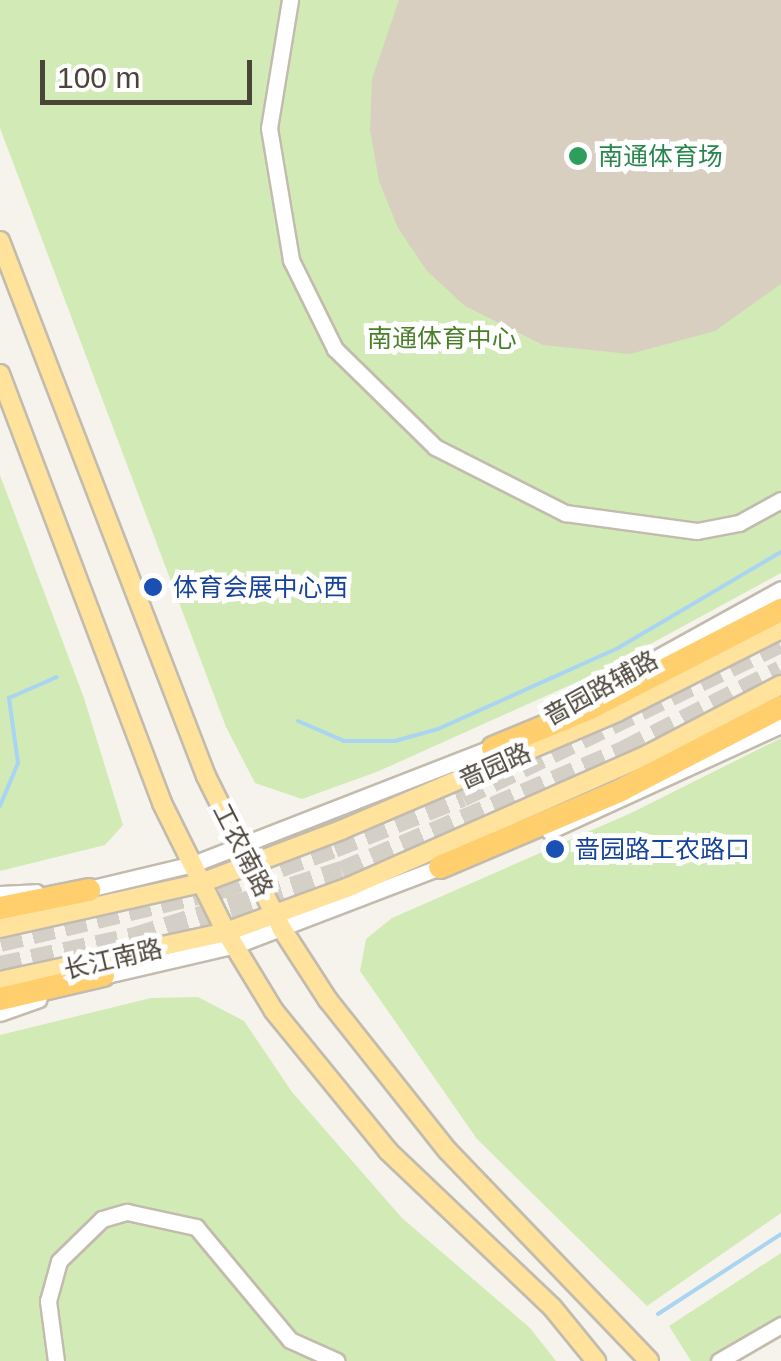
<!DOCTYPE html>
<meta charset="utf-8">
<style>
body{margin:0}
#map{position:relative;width:781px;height:1361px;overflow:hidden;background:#f6f3ec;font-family:Helvetica,"Noto Sans SC",sans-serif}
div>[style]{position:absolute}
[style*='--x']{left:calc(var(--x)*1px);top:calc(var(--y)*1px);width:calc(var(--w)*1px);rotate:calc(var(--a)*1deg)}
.green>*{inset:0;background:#d2eab5}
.stream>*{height:4px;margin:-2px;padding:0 2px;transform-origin:2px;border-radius:2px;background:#a9d4f2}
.building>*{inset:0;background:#d8cfc1}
.highway-tunnel>*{height:22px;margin-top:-11px;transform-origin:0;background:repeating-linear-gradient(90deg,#d4d0c8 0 22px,transparent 0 33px)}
.roads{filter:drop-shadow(2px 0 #c2bbae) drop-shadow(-2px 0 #c2bbae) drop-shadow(0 2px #c2bbae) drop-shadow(0 -2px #c2bbae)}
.minor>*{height:15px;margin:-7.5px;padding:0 7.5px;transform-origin:7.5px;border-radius:7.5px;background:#fff}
.major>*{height:18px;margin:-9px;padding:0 9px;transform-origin:9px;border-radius:9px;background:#ffe39c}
.highway>*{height:22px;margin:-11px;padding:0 11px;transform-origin:11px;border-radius:11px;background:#ffcf6e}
.dots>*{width:28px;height:28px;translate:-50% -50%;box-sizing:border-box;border:5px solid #fff;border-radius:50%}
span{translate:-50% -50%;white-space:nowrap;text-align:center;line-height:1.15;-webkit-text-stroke:10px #fff;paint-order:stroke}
.leisure-label{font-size:25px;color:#27864d}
.left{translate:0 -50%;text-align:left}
.park-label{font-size:25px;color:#4a7f2a}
.transit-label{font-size:25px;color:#164399}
.street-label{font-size:25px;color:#4b4439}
.scale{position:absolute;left:40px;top:60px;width:212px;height:45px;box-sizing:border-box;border:5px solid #4b4439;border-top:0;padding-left:12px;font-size:30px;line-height:35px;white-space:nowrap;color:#4b4439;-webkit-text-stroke:8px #fff;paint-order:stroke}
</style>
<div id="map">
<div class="green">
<i style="clip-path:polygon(0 0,781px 0,781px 573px,597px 673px,379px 771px,302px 799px,255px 783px,226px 727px,0 128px)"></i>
<i style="clip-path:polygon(0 475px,84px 698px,123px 825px,105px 845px,0 871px)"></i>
<i style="clip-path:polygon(781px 738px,781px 1213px,647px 1306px,477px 1139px,360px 971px,366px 939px,392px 918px,631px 813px)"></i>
<i style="clip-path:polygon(198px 997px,244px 1021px,292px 1092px,402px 1218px,530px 1328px,556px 1361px,0 1361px,0 1035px,151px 998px)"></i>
<i style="clip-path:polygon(781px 1253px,781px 1318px,714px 1361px,691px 1361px,669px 1326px)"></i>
</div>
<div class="stream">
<i style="--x:298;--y:721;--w:50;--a:23.5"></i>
<i style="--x:344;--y:741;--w:51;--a:0"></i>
<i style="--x:395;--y:741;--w:45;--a:-15.6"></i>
<i style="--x:438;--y:729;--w:197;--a:-24.2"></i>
<i style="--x:618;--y:648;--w:189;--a:-30.5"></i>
<i style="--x:0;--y:806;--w:47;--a:-67.3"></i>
<i style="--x:18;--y:763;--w:66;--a:-97.9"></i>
<i style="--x:9;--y:698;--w:52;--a:-23.6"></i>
<i style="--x:658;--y:1314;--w:147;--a:-33"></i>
</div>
<div class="building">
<i style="clip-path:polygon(399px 0,781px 0,781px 284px,715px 331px,630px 354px,543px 345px,465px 306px,427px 271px,398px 228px,379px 181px,370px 130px,372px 79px)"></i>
</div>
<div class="highway-tunnel">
<i style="--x:0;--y:941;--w:224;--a:-13.4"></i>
<i style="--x:218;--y:889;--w:123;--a:-19.9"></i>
<i style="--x:334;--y:847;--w:138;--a:-21.7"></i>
<i style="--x:462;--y:796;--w:354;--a:-25.8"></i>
<i style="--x:0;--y:967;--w:138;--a:-12.1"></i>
<i style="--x:135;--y:938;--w:217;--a:-17.7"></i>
<i style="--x:342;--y:872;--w:308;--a:-23.1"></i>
<i style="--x:625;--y:751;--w:175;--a:-27.1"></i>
</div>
<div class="roads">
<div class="minor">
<i style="--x:290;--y:0;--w:130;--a:99.3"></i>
<i style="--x:269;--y:128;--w:134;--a:80.5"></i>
<i style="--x:291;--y:260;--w:99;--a:63.7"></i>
<i style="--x:335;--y:349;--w:140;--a:44.4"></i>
<i style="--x:435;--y:447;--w:146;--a:26.9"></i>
<i style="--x:565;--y:513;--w:133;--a:7.8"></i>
<i style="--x:697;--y:531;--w:43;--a:-10.8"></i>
<i style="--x:739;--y:523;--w:48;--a:-28.7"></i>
<i style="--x:564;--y:709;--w:248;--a:-28.9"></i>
<i style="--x:549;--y:831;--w:255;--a:-24.6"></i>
<i style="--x:84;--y:890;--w:112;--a:-13.4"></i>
<i style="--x:193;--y:864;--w:330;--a:-21.3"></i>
<i style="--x:0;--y:894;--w:36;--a:-3"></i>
<i style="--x:98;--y:977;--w:142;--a:-13.1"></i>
<i style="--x:236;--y:945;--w:225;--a:-20.9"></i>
<i style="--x:0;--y:1013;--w:41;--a:-19.7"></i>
<i style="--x:56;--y:1361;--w:61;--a:-97.6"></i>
<i style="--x:48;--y:1301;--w:41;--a:-74.6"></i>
<i style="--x:59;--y:1261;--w:60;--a:-44.3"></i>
<i style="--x:102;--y:1219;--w:26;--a:-16"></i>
<i style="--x:127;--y:1212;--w:71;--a:12.3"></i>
<i style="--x:196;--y:1227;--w:147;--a:50.2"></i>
<i style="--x:290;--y:1340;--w:51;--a:24.1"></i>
<i style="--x:719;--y:1361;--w:72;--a:-30.1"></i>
</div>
<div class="major">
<i style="--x:0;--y:241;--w:573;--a:68.94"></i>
<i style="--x:206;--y:776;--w:171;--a:63.6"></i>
<i style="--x:282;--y:929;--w:85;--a:57.1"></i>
<i style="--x:328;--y:1000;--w:191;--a:51.6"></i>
<i style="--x:447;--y:1150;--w:292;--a:46.2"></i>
<i style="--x:0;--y:374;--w:459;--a:69.3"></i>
<i style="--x:162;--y:803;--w:144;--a:63.6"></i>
<i style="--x:226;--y:932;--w:92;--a:58.7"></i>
<i style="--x:274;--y:1011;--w:181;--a:50.8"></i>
<i style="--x:388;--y:1151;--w:226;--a:43.6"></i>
<i style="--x:552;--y:1307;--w:70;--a:50.8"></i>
<i style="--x:0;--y:928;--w:206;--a:-12.6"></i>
<i style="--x:201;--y:883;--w:150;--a:-20.7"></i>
<i style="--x:341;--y:830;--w:300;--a:-23.1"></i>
<i style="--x:617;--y:712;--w:184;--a:-26.8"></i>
<i style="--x:0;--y:981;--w:231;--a:-12.2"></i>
<i style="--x:226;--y:932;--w:131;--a:-20.1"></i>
<i style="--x:349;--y:887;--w:326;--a:-23.9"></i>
<i style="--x:647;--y:755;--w:151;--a:-27.6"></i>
</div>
<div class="highway">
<i style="--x:493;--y:748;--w:105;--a:-22.4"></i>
<i style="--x:590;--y:708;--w:215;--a:-27.2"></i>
<i style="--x:440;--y:867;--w:197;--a:-23"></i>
<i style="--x:621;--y:790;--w:180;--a:-27.4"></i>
<i style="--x:0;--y:908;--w:91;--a:-11.4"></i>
<i style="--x:0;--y:999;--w:106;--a:-13.1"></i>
</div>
</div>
<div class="dots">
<i style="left:578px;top:156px;background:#2e9e5b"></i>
<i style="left:153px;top:587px;background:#1a4fb4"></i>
<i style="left:555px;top:849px;background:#1a4fb4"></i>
</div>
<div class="leisure-label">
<span class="left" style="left:598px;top:156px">南通体育场</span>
</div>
<div class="park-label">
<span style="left:442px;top:338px">南通体育中心</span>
</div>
<div class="transit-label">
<span class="left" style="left:173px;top:587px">体育会展中心西</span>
<span class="left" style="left:575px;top:849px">啬园路工农路口</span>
</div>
<div class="street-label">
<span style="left:601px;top:688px;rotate:-29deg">啬园路辅路</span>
<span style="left:495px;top:766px;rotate:-24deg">啬园路</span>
<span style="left:243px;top:850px;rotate:63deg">工农南路</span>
<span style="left:113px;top:959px;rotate:-13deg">长江南路</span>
</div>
<div class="scale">100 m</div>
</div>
